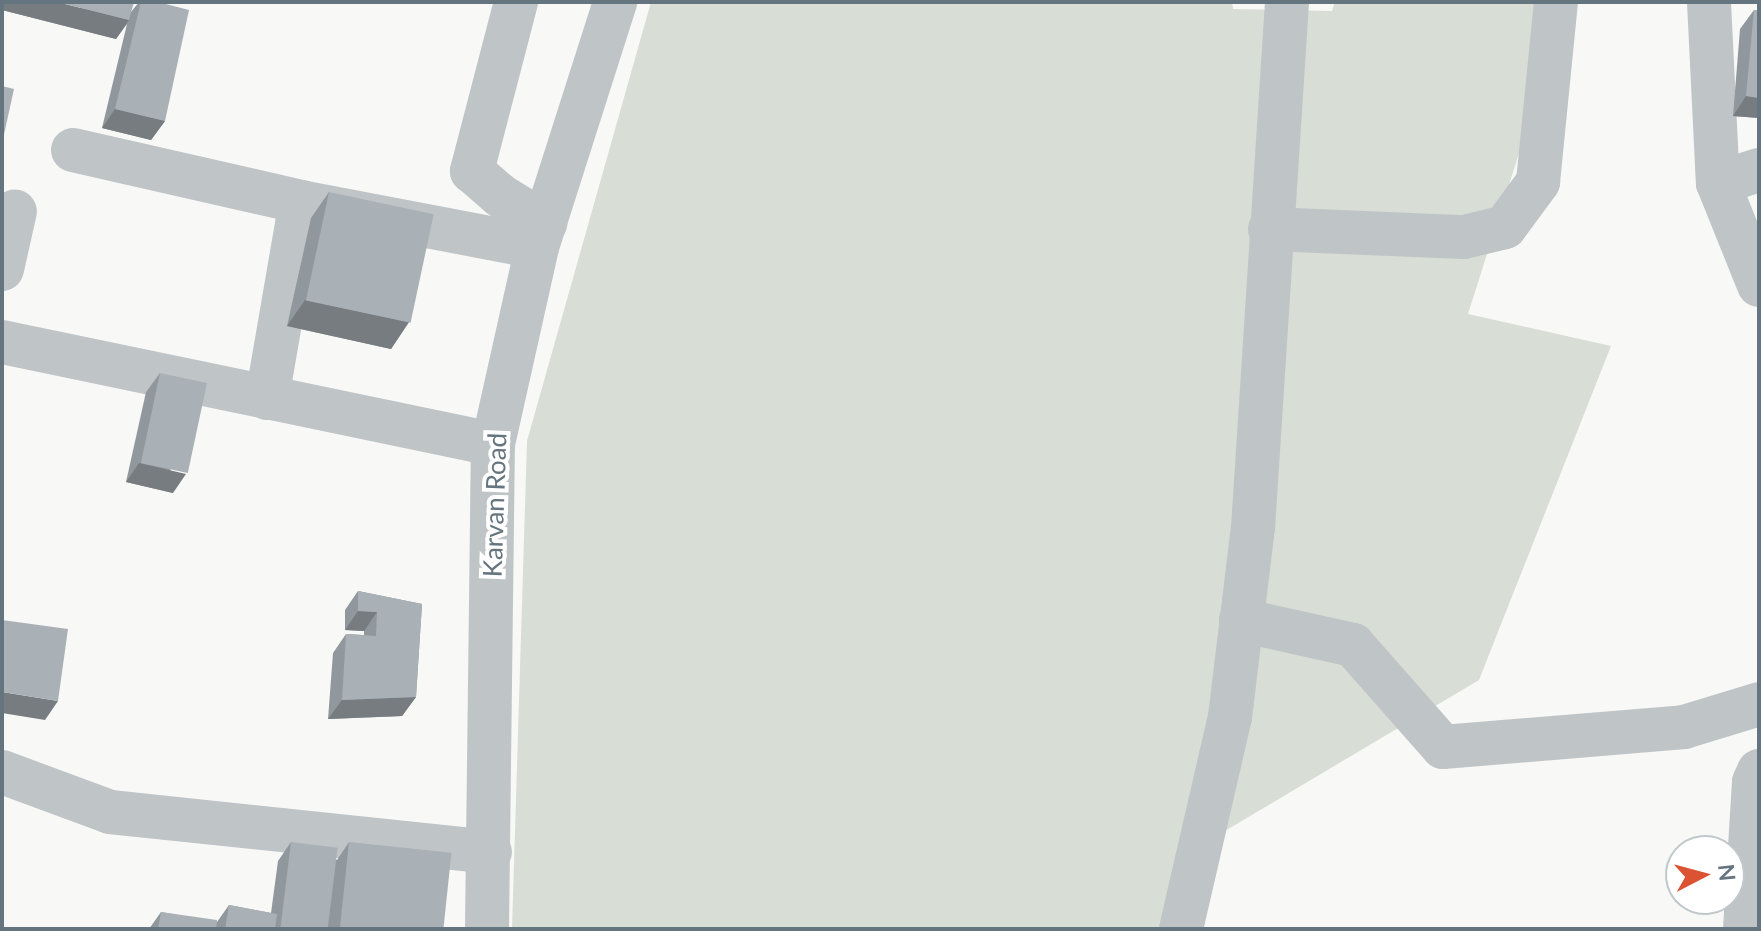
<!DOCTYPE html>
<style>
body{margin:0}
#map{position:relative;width:1761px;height:931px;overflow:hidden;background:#f8f8f6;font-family:Lato,sans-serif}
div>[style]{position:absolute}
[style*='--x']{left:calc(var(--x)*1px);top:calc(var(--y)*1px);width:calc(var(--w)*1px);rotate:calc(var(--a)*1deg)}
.green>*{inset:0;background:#d8ddd5}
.minor>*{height:44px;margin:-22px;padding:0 22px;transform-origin:22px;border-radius:22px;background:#bfc4c7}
.tertiary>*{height:44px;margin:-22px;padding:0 22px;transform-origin:22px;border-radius:22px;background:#bfc4c7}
.wall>*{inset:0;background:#91989d}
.shaded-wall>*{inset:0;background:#767c7f}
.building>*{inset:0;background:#a9b1b6;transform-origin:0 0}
span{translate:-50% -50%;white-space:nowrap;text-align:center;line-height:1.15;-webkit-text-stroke:8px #fff;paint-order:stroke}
.street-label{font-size:26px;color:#65757f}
.frame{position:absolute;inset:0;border:4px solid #65757f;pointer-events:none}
.north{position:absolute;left:1665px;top:835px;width:80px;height:80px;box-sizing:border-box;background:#fff;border:2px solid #c1c8cc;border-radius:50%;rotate:84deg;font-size:22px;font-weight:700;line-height:32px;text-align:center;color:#65757f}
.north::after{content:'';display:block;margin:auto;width:28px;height:36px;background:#db5332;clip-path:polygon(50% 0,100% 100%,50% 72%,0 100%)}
</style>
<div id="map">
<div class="green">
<i style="clip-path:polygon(651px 2px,1232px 2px,1233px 9px,1332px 11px,1335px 2px,1567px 2px,1468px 314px,1611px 346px,1479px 680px,1176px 860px,1163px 929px,512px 929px,527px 441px)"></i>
</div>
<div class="minor">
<i style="--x:516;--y:2;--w:175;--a:104.6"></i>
<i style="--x:472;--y:171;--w:38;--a:41"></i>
<i style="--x:501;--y:196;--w:52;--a:31.5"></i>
<i style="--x:1709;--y:2;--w:181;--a:87.2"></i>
<i style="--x:1718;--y:183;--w:43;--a:-17.6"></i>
<i style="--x:73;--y:150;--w:234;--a:12.8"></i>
<i style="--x:301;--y:202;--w:240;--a:10.8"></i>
<i style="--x:1718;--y:183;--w:110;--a:68.1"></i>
<i style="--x:1270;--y:229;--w:194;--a:2.4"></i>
<i style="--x:1464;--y:237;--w:42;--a:-13.7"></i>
<i style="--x:1505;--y:227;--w:56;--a:-53.7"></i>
<i style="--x:1538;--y:182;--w:181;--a:-84.3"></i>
<i style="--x:2;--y:269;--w:59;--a:-77.4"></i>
<i style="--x:2;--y:342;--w:501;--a:11.74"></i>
<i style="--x:267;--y:398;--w:199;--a:-80.2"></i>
<i style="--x:1241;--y:620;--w:115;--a:12.6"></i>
<i style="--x:1353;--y:645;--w:136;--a:48.6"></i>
<i style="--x:1443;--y:747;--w:242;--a:-4.7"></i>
<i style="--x:1684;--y:727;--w:78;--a:-17"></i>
<i style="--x:2;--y:772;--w:115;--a:20.3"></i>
<i style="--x:110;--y:812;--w:382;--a:6"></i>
<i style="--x:1181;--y:929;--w:218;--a:-77"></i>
<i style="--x:1230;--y:717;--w:190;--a:-83.1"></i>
<i style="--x:1253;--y:528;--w:527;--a:-86.3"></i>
<i style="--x:1745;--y:929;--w:147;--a:-86.5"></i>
<i style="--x:1754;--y:782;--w:12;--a:-66"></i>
</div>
<div class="tertiary">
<i style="--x:487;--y:929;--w:485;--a:-89.3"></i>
<i style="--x:493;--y:444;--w:202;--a:-77.4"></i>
<i style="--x:537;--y:247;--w:257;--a:-72.3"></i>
</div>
<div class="wall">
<i style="clip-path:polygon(2px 2px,131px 12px,139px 2px,158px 2px,165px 121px,151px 140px,102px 128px,127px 24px,116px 39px,2px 10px)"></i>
<i style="clip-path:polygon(1754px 10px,1759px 118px,1733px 116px,1740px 29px)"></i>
<i style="clip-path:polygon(329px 192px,409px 322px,391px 349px,287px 326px,311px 218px)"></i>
<i style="clip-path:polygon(160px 373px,173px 493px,126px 482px,146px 392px)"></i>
<i style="clip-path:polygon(358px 591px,422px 604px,416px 697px,402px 716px,328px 719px,333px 653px,346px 634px,364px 635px,364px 631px,345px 630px,345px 610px)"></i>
<i style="clip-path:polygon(291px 842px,337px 860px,349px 842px,443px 929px,149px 929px,161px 912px,217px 922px,229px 905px,271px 913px,278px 861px)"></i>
</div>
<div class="shaded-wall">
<i style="clip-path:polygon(2px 2px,57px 2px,129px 20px,116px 39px,2px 10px)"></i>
<i style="clip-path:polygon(1746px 96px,1759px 98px,1759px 118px,1733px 116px)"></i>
<i style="clip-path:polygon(115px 109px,165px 121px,151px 140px,102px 128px)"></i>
<i style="clip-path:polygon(305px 300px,409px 322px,391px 349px,287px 326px)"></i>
<i style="clip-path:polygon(139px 463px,186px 474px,173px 493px,126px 482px)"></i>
<i style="clip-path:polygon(358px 611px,377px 612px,364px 631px,345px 630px)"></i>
<i style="clip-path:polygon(2px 692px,58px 701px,45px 720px,2px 713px)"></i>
<i style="clip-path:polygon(416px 697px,402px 716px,328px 719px,342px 700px)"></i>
</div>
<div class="building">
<i style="clip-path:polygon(57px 2px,134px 2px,129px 20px)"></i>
<i style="clip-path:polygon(141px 2px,158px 2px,189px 10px,165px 121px,115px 109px)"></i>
<i style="clip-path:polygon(1754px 10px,1759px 10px,1759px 98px,1746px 96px)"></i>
<i style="clip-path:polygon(2px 86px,14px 89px,3px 139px,2px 139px)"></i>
<i style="left:329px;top:192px;width:107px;height:111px;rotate:12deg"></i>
<i style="left:160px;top:373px;width:48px;height:92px;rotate:12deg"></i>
<i style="clip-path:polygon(358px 591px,422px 604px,416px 697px,342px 700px,346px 634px,376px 636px,377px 612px,358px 611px)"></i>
<i style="clip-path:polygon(2px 620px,68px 629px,58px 701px,2px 692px)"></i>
<i style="left:291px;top:842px;width:47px;height:88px;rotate:7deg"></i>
<i style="left:349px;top:842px;width:103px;height:87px;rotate:6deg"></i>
<i style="clip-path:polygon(229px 905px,277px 914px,275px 929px,225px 929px)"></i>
<i style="clip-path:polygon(161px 912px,217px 920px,216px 929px,158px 929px)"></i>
</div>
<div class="street-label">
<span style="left:495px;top:505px;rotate:-88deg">Karvan Road</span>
</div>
<div class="frame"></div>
<div class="north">N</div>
</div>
